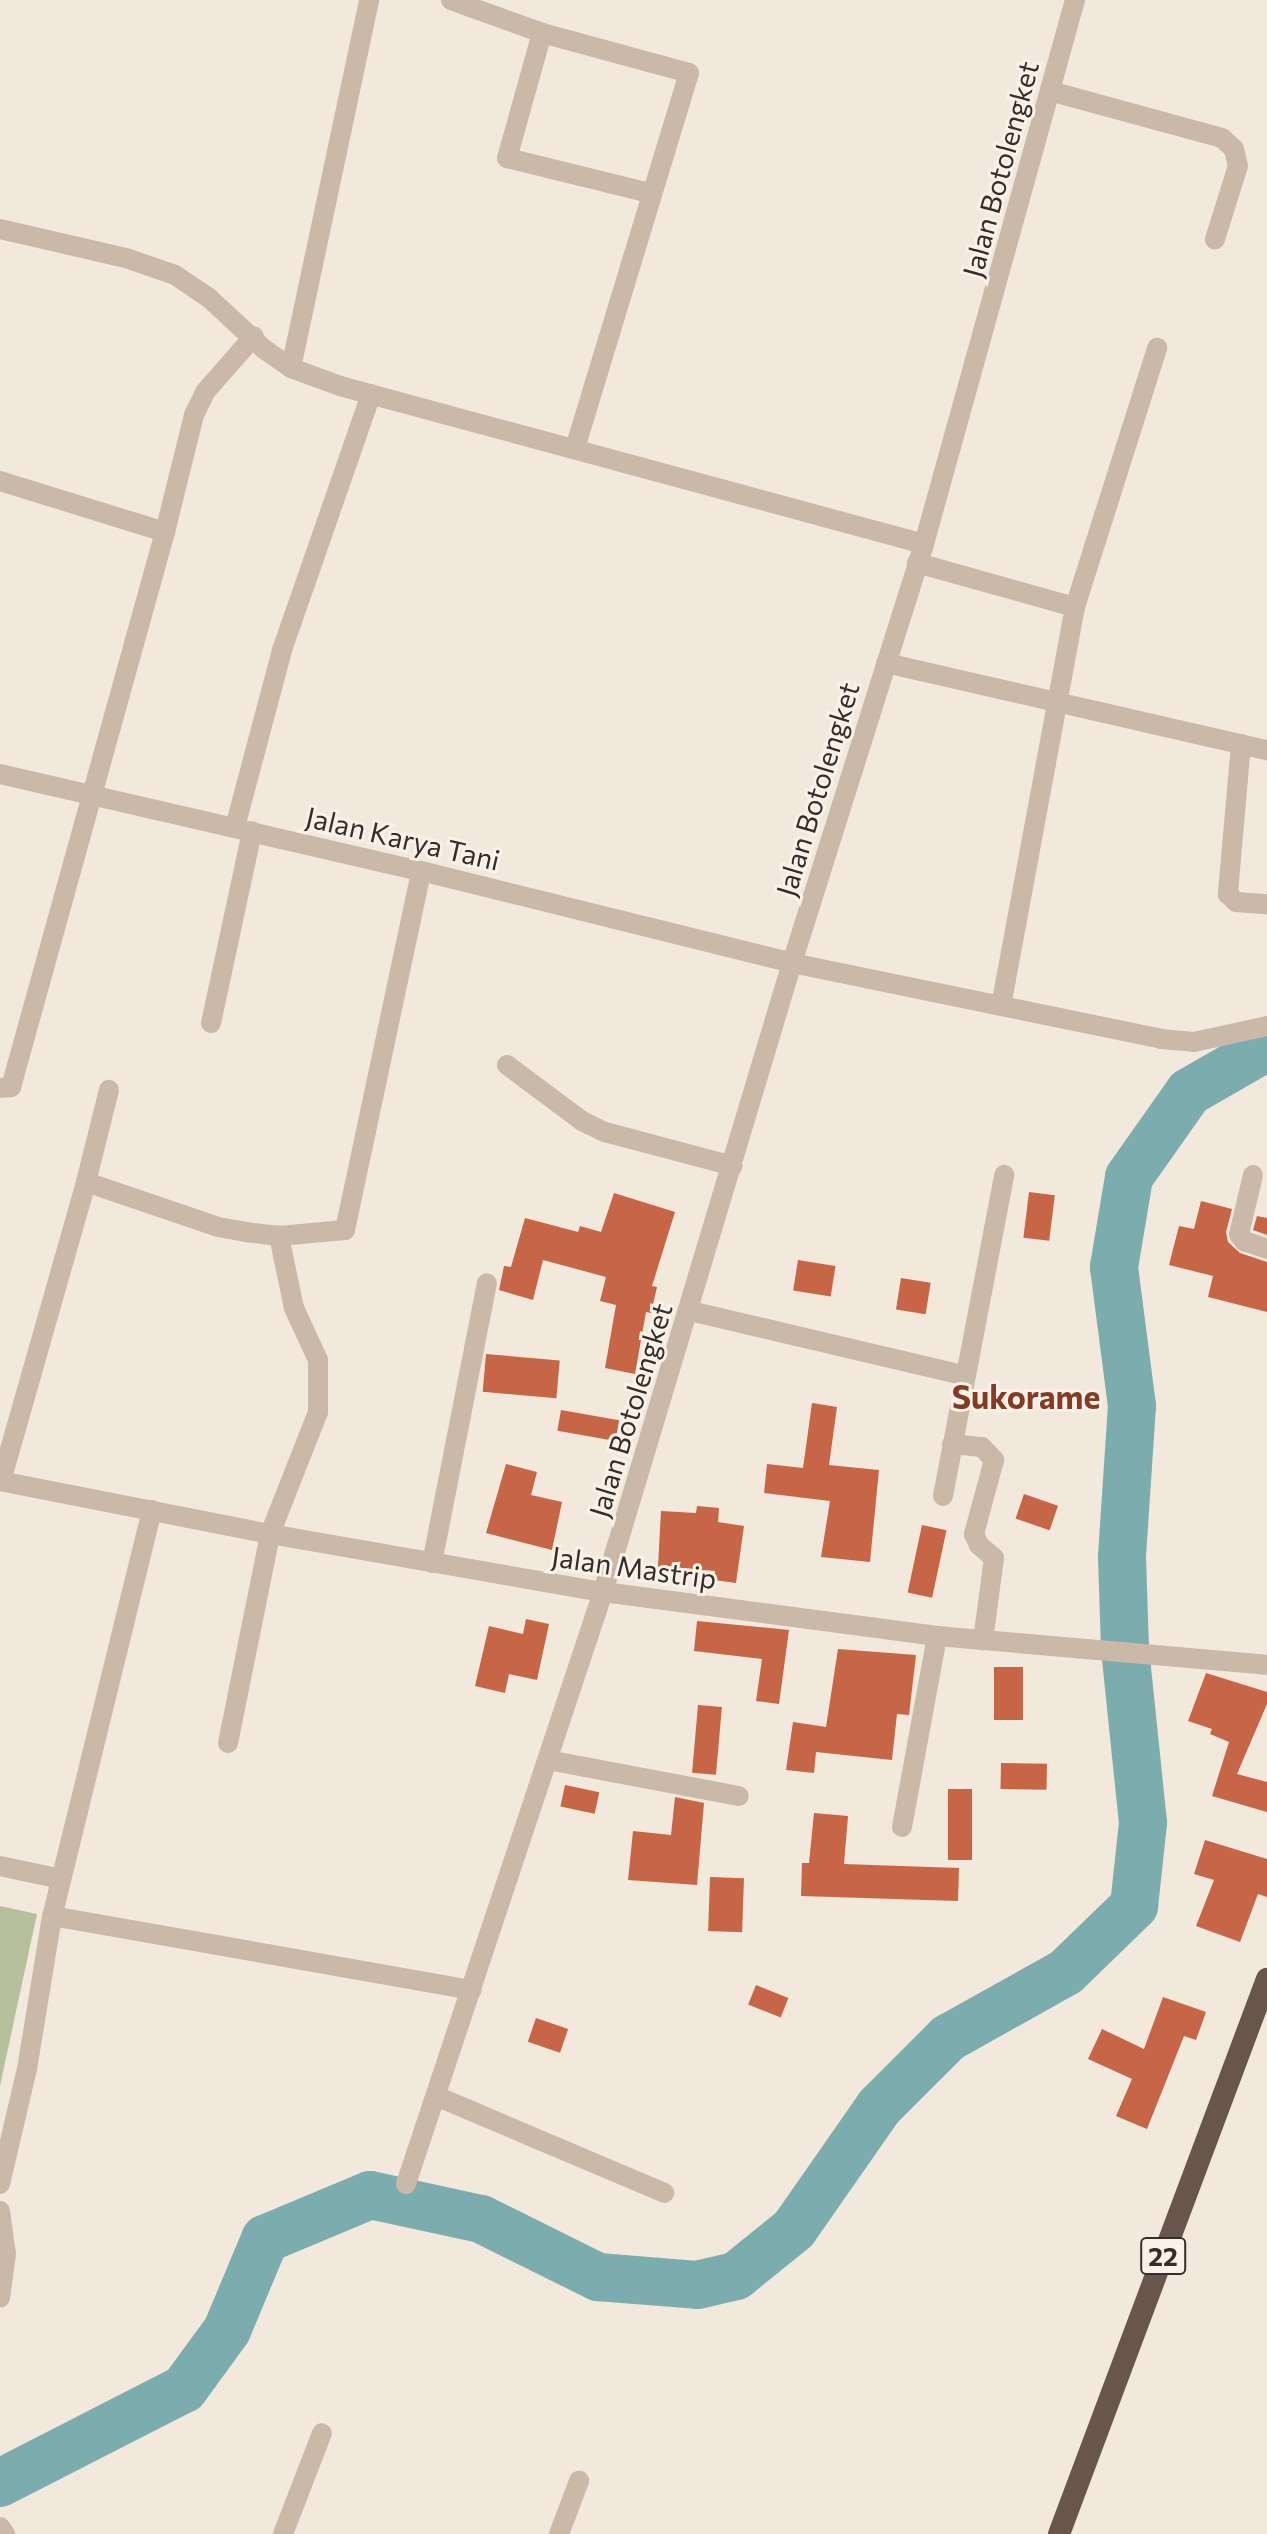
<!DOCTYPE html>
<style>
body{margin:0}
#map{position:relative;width:1267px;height:2534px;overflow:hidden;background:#f2e8dc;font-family:Commissioner,sans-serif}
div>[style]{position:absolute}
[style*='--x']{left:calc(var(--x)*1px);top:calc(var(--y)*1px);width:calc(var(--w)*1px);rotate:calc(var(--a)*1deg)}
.green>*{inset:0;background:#b5c19c}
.river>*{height:48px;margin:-24px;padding:0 24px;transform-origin:24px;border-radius:24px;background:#7badaf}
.building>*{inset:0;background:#c66647;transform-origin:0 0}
.minor>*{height:20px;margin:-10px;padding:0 10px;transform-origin:10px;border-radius:10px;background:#cab8a8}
.tertiary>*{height:20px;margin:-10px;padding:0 10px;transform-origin:10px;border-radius:10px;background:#cab8a8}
.trunk>*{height:22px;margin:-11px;padding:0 11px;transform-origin:11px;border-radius:11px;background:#68564c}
span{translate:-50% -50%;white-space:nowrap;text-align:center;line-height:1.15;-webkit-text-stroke:6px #faf2e9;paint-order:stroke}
.shield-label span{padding:2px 6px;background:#faf2e9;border:2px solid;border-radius:6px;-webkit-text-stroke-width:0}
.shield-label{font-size:26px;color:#372d28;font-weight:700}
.street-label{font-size:28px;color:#372d28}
.quarter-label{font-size:32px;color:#863a21;font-weight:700}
</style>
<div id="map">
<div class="green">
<i style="clip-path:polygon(0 1906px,37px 1914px,0 2086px)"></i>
</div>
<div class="river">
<i style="--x:0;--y:2483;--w:207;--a:-27.1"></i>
<i style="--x:184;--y:2389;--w:73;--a:-53.9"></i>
<i style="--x:227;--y:2330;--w:99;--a:-67.3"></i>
<i style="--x:265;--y:2239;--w:114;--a:-22.7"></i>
<i style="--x:370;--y:2195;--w:114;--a:12.2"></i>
<i style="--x:481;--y:2219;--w:131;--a:26.4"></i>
<i style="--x:598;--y:2277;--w:99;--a:4.6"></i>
<i style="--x:697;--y:2285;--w:40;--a:-13"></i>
<i style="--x:736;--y:2276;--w:75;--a:-39"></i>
<i style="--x:794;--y:2229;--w:149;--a:-55.1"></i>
<i style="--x:879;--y:2107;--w:98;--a:-45"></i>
<i style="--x:948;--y:2038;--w:135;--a:-29.2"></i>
<i style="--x:1066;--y:1972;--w:95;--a:-44.1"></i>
<i style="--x:1134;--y:1906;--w:83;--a:-83.8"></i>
<i style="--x:1143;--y:1823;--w:176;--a:-95.9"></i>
<i style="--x:1125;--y:1648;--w:92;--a:-91.9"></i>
<i style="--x:1122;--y:1556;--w:150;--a:-86.2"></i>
<i style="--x:1132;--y:1406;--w:140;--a:-97.4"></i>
<i style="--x:1114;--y:1267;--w:91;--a:-80.5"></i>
<i style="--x:1129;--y:1177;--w:104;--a:-54.8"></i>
<i style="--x:1189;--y:1092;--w:90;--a:-30"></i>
</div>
<div class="building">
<i style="left:1029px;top:1192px;width:26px;height:46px;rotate:7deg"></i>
<i style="clip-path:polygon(614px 1193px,675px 1212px,652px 1286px,657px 1287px,651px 1313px,646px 1312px,635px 1374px,605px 1368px,616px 1305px,600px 1301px,606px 1277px,543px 1260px,533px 1300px,499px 1290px,504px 1266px,511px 1267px,525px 1218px,578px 1232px,580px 1226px,601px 1232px)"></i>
<i style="clip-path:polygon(1201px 1201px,1232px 1209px,1226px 1232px,1228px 1242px,1240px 1253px,1267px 1262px,1267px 1312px,1208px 1297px,1213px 1276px,1169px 1265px,1179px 1226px,1194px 1229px)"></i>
<i style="clip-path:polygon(1257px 1216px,1267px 1218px,1267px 1235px,1253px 1230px)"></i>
<i style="left:798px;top:1260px;width:38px;height:31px;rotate:9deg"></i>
<i style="left:901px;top:1278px;width:30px;height:32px;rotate:9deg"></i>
<i style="left:486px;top:1354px;width:74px;height:38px;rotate:5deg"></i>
<i style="clip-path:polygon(812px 1403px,837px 1407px,829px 1465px,879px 1470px,870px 1562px,821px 1557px,830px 1501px,764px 1493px,767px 1464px,803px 1468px)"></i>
<i style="left:561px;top:1410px;width:59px;height:21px;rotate:10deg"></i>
<i style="clip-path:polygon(506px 1464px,537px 1472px,531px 1495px,562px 1502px,552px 1550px,486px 1533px)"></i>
<i style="left:1024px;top:1494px;width:36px;height:26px;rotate:19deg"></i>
<i style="clip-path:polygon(697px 1506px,719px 1508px,718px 1522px,744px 1526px,736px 1583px,714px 1580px,715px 1571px,658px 1567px,661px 1511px,696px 1513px)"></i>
<i style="left:922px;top:1525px;width:25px;height:69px;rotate:12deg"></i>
<i style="clip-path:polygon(526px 1619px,549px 1624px,537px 1680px,509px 1674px,505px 1693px,475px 1686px,489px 1626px,523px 1634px)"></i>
<i style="clip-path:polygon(697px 1621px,789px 1630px,779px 1704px,756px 1701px,762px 1659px,694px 1651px)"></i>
<i style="clip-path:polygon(838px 1649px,916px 1655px,909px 1715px,897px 1714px,892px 1760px,816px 1752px,814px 1773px,786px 1770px,793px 1722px,826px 1727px)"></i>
<i style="left:994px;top:1667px;width:29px;height:53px"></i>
<i style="clip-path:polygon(1206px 1673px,1267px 1692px,1267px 1704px,1237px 1774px,1267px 1782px,1267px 1812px,1212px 1796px,1229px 1742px,1210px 1734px,1212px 1729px,1188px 1721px)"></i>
<i style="left:698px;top:1705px;width:24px;height:68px;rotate:5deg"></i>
<i style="left:1001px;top:1763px;width:46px;height:26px;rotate:1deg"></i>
<i style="left:565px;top:1785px;width:35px;height:22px;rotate:12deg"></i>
<i style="left:948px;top:1789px;width:24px;height:71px"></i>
<i style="clip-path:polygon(675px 1797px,704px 1803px,697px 1885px,628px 1880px,633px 1831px,671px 1835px)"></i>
<i style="clip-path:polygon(814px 1813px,848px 1816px,844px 1864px,959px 1868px,958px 1901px,801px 1896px,802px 1863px,809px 1863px)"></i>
<i style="clip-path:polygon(1205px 1840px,1267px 1859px,1267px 1897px,1258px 1894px,1240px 1942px,1196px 1926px,1214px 1880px,1194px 1874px)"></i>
<i style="left:710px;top:1877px;width:34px;height:54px;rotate:2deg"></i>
<i style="left:756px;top:1985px;width:35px;height:21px;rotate:22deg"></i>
<i style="clip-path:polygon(1163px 1997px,1206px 2012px,1196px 2040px,1184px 2036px,1147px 2129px,1116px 2116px,1132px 2079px,1088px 2059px,1102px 2029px,1144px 2049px)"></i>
<i style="left:536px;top:2018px;width:34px;height:25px;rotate:19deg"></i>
</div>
<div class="minor">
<i style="--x:451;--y:0;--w:97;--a:19.9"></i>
<i style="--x:542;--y:33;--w:152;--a:15.2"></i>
<i style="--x:689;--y:73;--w:392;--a:106.9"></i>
<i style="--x:542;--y:33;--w:130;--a:105.6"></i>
<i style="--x:507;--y:158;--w:147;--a:13.8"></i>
<i style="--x:1050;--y:91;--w:178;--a:15.3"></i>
<i style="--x:1222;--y:138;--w:16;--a:43"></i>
<i style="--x:1234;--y:149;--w:17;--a:77"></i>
<i style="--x:1238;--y:166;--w:77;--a:107.5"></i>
<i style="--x:0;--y:229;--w:129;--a:13"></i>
<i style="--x:126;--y:258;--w:52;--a:19.1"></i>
<i style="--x:175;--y:275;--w:40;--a:34"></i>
<i style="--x:208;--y:297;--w:76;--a:42.9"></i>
<i style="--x:264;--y:349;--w:33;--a:35"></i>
<i style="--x:291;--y:368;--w:52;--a:20.2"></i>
<i style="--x:340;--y:386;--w:605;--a:15.14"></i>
<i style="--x:291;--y:368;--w:376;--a:-78"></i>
<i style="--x:0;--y:481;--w:173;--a:17.2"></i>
<i style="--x:917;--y:563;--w:164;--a:15.6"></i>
<i style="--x:886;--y:663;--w:391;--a:12.9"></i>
<i style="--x:1241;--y:744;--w:151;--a:95"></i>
<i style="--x:1228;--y:894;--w:11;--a:45"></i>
<i style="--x:1236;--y:902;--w:31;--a:4"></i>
<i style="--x:0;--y:774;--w:432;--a:13"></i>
<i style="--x:421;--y:871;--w:382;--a:13.9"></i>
<i style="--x:792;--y:963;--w:377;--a:11.6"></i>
<i style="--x:1161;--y:1039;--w:33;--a:5"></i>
<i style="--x:1194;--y:1042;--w:75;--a:-12.4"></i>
<i style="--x:235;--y:827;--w:183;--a:-75.1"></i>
<i style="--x:282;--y:650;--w:271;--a:-70.8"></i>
<i style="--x:1001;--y:1006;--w:406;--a:-79.5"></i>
<i style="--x:1075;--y:607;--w:272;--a:-72.4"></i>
<i style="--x:211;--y:1023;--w:196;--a:-77.9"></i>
<i style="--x:507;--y:1065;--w:94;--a:36.7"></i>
<i style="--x:582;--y:1121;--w:25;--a:26"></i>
<i style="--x:605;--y:1132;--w:132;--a:14.9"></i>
<i style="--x:0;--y:1088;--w:11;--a:-5"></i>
<i style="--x:11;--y:1087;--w:576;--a:-74.49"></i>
<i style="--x:165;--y:532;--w:121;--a:-76.1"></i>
<i style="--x:194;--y:415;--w:25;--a:-64"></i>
<i style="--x:205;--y:392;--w:74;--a:-48.8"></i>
<i style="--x:1253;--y:1175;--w:61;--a:103.3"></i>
<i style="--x:1239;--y:1234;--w:9;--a:54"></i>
<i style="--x:1244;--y:1241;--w:24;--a:19"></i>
<i style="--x:86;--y:1182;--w:95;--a:-76"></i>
<i style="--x:690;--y:1311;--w:280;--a:13.2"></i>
<i style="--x:952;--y:1444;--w:30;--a:6"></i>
<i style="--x:982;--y:1447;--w:18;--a:47"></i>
<i style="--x:994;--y:1460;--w:77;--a:105.1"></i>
<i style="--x:974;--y:1534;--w:12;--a:66"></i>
<i style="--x:979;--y:1545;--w:20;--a:41"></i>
<i style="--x:994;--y:1558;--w:83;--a:97.6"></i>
<i style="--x:1;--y:1481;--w:311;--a:-74.1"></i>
<i style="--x:86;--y:1182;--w:139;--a:18.8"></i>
<i style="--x:218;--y:1227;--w:28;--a:10"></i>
<i style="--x:246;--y:1232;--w:33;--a:7"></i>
<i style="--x:279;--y:1236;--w:66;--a:-5.2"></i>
<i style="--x:345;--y:1230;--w:367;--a:-78"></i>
<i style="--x:943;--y:1496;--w:327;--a:-79.2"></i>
<i style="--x:152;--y:1510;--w:418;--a:103.8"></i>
<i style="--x:52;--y:1916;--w:426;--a:10"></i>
<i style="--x:432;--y:1563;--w:285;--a:-78.9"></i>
<i style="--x:228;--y:1743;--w:213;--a:-78.6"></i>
<i style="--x:270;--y:1534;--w:131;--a:-68.5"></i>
<i style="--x:318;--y:1412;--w:52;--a:-90"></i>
<i style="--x:318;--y:1360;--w:57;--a:-114.8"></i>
<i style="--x:294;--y:1308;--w:74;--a:-101.8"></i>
<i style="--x:548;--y:1760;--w:194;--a:10.7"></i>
<i style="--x:902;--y:1827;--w:194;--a:-79.6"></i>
<i style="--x:0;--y:1866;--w:62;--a:12"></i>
<i style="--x:436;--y:2096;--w:248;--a:23"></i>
<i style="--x:0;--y:2184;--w:118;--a:-76.8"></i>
<i style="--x:27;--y:2069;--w:155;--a:-80.7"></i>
<i style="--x:406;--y:2184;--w:624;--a:-71.59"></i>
<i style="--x:0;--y:2211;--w:43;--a:82.1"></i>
<i style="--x:6;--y:2254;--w:44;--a:97.8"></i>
<i style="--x:0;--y:2527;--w:9;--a:54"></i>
<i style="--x:283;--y:2534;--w:108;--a:-68.9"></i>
<i style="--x:559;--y:2534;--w:57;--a:-69.3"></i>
</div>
<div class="tertiary">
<i style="--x:0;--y:1481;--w:275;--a:11.1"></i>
<i style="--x:270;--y:1534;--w:338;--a:9.9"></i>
<i style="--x:603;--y:1592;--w:337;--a:7.5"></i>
<i style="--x:937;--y:1636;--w:331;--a:5"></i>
<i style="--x:603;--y:1592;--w:657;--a:-73.28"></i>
<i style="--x:792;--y:963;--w:439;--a:-72.5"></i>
<i style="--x:924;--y:544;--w:565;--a:-74.49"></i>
</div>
<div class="trunk">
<i style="--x:1059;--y:2534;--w:593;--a:-69.46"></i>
</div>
<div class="shield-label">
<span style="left:1163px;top:2256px">22</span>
</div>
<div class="street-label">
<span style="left:1000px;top:169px;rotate:-75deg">Jalan Botolengket</span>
<span style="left:817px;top:789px;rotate:-73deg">Jalan Botolengket</span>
<span style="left:403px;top:838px;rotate:13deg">Jalan Karya Tani</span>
<span style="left:630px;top:1410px;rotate:-73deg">Jalan Botolengket</span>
<span style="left:634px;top:1567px;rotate:8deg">Jalan Mastrip</span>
</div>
<div class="quarter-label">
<span style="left:1026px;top:1396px">Sukorame</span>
</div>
</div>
